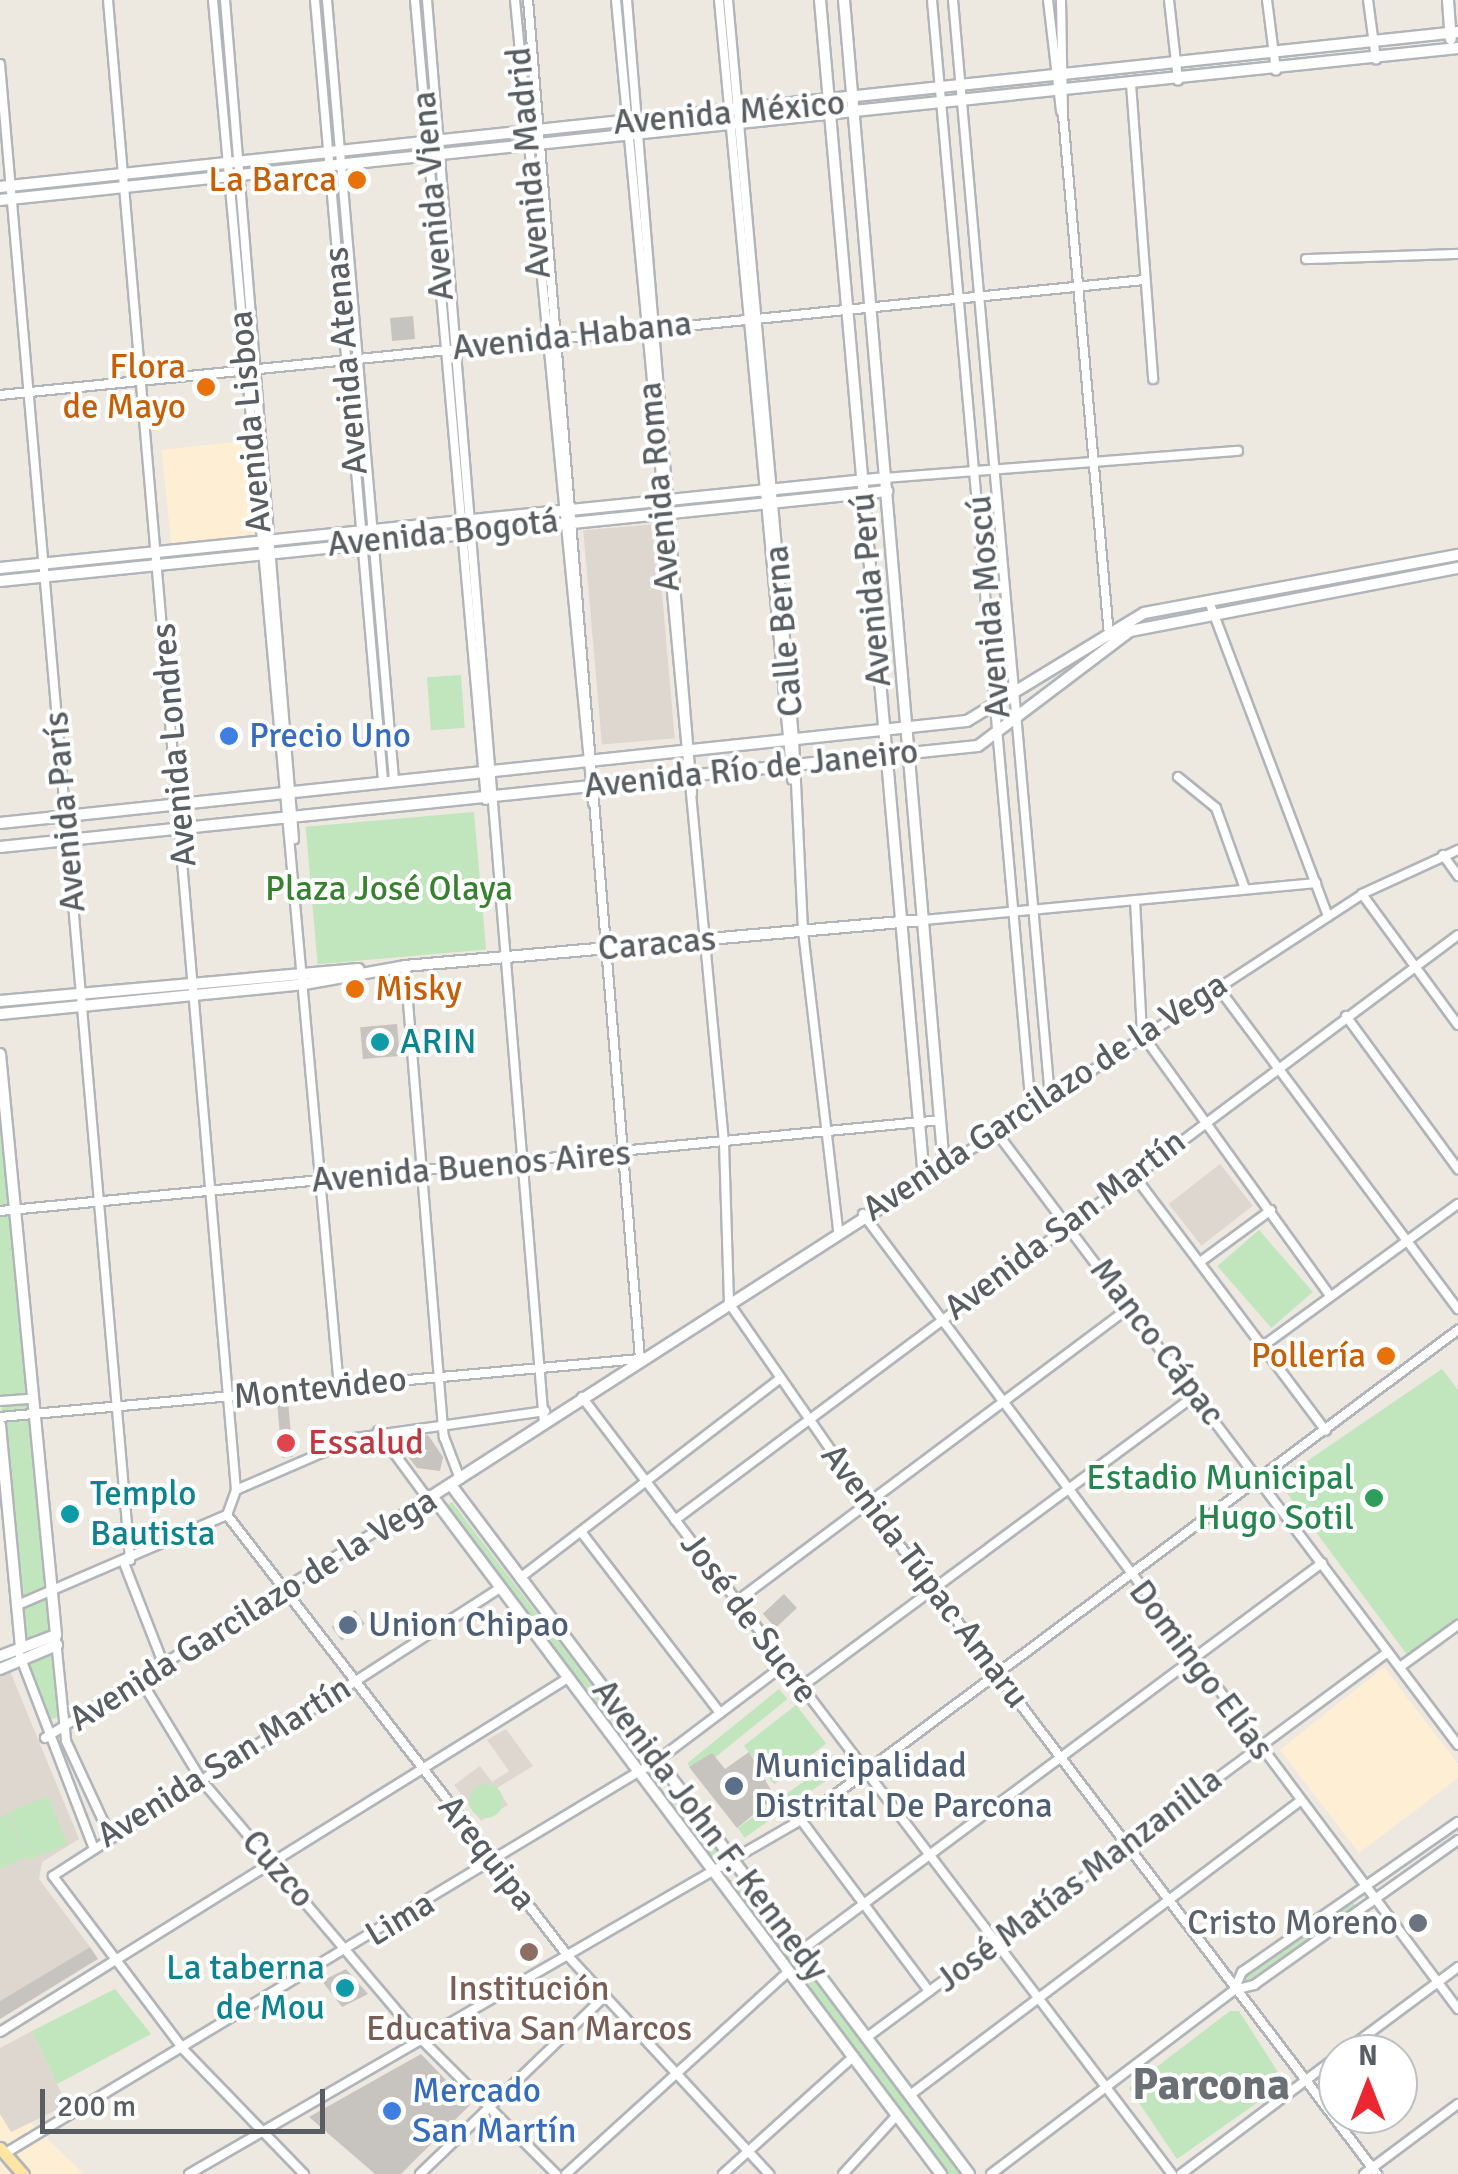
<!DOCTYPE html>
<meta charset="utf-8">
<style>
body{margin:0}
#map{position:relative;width:1458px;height:2174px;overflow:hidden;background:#ede8e0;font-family:Signika,sans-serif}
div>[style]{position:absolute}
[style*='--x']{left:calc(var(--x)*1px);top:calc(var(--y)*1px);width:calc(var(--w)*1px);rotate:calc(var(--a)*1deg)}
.commercial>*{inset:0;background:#feefd4;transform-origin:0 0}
.education>*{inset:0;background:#ddd7cf;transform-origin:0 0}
.green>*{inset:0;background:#c1e5bc;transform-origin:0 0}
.round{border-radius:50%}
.building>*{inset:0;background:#c7c3be;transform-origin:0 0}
.roads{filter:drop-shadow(2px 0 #b1b5b9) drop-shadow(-2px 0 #b1b5b9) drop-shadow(0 2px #b1b5b9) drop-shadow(0 -2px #b1b5b9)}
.street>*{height:8px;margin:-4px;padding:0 4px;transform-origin:4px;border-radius:4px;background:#fff}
.secondary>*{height:10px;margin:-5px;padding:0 5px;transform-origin:5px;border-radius:5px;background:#fff}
.primary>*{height:11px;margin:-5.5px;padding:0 5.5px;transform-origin:5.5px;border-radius:5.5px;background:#ffe4a3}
.dots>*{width:28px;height:28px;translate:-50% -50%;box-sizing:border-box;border:5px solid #fff;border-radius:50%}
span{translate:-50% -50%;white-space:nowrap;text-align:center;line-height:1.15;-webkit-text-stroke:8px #fff;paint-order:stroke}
.street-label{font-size:35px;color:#595e62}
.food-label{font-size:35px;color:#c56008}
.right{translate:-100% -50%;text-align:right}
.left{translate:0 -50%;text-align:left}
.shop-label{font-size:35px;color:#366cbe}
.park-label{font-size:35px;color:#388131}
.culture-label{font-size:35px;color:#0d838f}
.health-label{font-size:35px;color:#be3a42}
.leisure-label{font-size:35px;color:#27864d}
.service-label{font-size:35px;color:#4e5e75}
.worship-label{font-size:35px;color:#5b616d}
.education-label{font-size:35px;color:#785e54}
.district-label{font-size:45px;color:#6a7074;font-weight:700}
.north{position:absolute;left:1318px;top:2034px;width:100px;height:100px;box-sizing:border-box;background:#fff;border:2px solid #bdbfc0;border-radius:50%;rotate:0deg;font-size:28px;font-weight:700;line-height:40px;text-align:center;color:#595e62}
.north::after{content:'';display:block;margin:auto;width:35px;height:45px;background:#ec2731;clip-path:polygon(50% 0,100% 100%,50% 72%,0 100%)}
.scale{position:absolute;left:40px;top:2089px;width:285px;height:45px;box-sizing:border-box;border:5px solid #595e62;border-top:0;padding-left:12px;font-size:30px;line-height:35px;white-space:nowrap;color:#595e62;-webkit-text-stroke:8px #fff;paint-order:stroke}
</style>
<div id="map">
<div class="commercial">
<i style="left:244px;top:441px;width:94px;height:83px;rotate:84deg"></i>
<i style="clip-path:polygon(1384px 1667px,1458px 1764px,1458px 1778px,1359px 1853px,1280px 1750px)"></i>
<i style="clip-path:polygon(0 2093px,84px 2174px,0 2174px)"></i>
</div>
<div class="education">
<i style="left:656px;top:524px;width:215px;height:73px;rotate:85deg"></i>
<i style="left:1220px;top:1164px;width:53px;height:65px;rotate:52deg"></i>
<i style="clip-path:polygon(10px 1671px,79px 1839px,42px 1862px,39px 1879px,90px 1947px,0 2001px,0 1676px)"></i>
<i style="clip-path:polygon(506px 1729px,533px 1766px,497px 1788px,508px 1805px,481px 1821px,454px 1785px,480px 1766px,492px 1782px,509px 1771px,487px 1740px)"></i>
<i style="clip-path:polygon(32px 2031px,67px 2105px,11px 2132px,0 2114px,0 2048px)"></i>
</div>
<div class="green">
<i style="left:461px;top:675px;width:53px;height:34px;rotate:86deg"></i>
<i style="left:474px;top:812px;width:138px;height:169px;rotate:85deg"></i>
<i style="clip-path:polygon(0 1100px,56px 1635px,21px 1647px,0 1391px)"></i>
<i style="left:1259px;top:1230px;width:82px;height:55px;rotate:49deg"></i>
<i style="clip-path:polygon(1442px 1369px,1458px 1390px,1458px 1619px,1408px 1656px,1278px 1481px)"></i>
<i style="clip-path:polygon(452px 1502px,642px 1751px,641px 1758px,444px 1507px)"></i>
<i style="clip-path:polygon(51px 1651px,61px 1716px,43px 1722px,23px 1668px)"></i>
<i style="left:779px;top:1689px;width:13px;height:118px;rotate:51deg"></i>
<i style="left:796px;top:1705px;width:49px;height:66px;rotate:52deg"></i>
<i style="left:836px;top:1759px;width:12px;height:120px;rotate:55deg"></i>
<i style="clip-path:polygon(659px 1779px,718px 1849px,717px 1857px,708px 1857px)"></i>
<i class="round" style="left:469px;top:1784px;width:34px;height:34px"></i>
<i style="left:48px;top:1796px;width:52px;height:42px;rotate:68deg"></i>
<i style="clip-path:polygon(8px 1813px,27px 1857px,0 1869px,0 1818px)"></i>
<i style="clip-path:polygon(728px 1880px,739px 1880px,960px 2174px,946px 2174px)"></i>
<i style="clip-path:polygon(1348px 1898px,1358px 1908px,1246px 1982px,1246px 1976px)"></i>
<i style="clip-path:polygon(115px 1989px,151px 2034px,57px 2084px,32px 2031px)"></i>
<i style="clip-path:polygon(1230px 2011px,1239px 2011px,1285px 2083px,1177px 2159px,1129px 2088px)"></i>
</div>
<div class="building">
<i style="left:413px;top:316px;width:23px;height:23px;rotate:85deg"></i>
<i style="left:397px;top:1024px;width:32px;height:37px;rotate:85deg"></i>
<i style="left:288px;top:1401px;width:56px;height:11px;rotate:85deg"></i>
<i style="clip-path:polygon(428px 1435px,443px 1457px,440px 1471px,417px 1468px,395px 1441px)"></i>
<i style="left:784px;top:1594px;width:19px;height:29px;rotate:47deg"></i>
<i style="left:355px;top:1610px;width:17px;height:29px;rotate:54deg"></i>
<i style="clip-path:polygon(749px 1752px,775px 1797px,737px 1828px,689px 1767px,712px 1753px,725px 1769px)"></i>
<i style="clip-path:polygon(90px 1947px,98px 1959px,0 2019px,0 2001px)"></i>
<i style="clip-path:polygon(346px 1969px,368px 1994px,342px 2007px,322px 1981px)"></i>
<i style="clip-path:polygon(421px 2054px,470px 2105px,401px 2174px,375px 2174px,309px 2117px)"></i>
</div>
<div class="roads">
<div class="street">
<i style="--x:108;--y:0;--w:1495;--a:85.09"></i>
<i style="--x:213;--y:0;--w:1393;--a:84.81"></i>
<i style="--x:225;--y:0;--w:842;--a:85.3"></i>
<i style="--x:315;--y:0;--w:784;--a:85.02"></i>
<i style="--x:327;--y:0;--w:783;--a:85.09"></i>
<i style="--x:415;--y:0;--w:803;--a:84.93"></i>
<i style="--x:427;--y:0;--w:1427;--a:85.3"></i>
<i style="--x:515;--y:0;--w:807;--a:84.45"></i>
<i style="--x:616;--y:0;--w:1148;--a:84.6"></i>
<i style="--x:724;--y:1143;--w:160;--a:88.2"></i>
<i style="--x:729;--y:1303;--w:246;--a:55.3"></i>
<i style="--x:869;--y:1505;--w:840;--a:52.79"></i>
<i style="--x:627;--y:0;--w:796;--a:85.31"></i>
<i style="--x:719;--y:0;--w:783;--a:84.65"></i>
<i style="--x:728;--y:0;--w:743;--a:84.9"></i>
<i style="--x:794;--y:740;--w:191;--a:87.3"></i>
<i style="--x:803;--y:931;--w:301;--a:83.3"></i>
<i style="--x:932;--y:0;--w:1113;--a:84.9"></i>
<i style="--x:953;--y:0;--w:1102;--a:84.95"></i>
<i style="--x:1048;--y:0;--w:112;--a:83.3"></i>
<i style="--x:1061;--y:0;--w:115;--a:89"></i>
<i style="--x:1063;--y:115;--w:523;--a:84.95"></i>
<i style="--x:1169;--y:0;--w:81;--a:83.6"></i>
<i style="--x:1267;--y:0;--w:71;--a:82.7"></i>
<i style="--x:1368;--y:0;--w:60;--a:82.3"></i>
<i style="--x:0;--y:64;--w:1502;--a:85.03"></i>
<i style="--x:1131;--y:84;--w:296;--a:85.7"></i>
<i style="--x:1306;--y:259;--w:152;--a:-1.9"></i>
<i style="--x:0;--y:395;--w:1151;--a:-5.74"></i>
<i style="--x:885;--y:478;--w:354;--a:-4.4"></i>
<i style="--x:1210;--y:604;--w:334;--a:69.3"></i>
<i style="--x:1178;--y:777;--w:49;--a:39.2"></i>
<i style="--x:1216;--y:808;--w:86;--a:70.3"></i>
<i style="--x:1443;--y:855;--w:26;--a:54"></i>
<i style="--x:1362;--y:894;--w:162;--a:53.8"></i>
<i style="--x:1135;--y:900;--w:134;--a:87"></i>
<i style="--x:1142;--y:1034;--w:322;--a:54.3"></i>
<i style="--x:924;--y:920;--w:394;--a:-5.4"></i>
<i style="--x:405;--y:966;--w:473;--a:85.3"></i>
<i style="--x:444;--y:1437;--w:45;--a:69.1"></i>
<i style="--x:1217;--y:986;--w:403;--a:53.3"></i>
<i style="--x:1346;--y:1016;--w:190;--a:53.8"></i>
<i style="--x:997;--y:1133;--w:766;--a:53.01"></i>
<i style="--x:944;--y:1167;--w:499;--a:-33.1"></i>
<i style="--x:1362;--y:894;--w:106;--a:-24.6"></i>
<i style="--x:1133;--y:1174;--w:321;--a:53.1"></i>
<i style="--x:0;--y:1211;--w:945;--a:-5.52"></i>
<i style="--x:863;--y:1214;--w:993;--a:53.19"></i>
<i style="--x:1200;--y:1262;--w:88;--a:-36.2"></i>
<i style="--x:1263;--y:1346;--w:241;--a:-36.1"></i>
<i style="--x:582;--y:1397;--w:976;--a:52.79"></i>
<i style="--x:0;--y:1401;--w:28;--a:-4"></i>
<i style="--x:0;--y:1417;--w:643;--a:-5.18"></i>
<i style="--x:640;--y:1359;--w:1364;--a:-94.71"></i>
<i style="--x:378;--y:1431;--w:84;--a:53.7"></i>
<i style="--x:227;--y:1515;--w:557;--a:52.29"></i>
<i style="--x:568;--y:1956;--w:297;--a:47.3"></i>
<i style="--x:675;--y:1520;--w:977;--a:-36.76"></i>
<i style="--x:582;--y:1533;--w:227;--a:52.5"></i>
<i style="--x:124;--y:1563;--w:113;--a:68.7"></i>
<i style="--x:520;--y:1578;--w:324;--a:-37.5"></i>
<i style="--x:737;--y:1601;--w:491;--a:-36.8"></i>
<i style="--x:20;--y:1604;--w:225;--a:-23.3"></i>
<i style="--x:227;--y:1515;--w:27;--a:-70"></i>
<i style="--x:236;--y:1490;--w:131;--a:-23.4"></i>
<i style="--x:356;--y:1438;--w:191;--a:-8.1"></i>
<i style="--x:56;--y:1640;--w:101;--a:84.3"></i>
<i style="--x:66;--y:1741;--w:105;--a:65.1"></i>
<i style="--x:20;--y:1656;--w:204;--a:69"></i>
<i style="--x:1400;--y:1667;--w:72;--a:-35.9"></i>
<i style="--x:142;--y:1682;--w:116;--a:58.8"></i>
<i style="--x:202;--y:1781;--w:340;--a:49.7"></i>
<i style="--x:422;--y:2040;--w:190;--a:45"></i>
<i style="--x:801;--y:1687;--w:493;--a:-36.5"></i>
<i style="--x:45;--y:1738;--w:456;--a:-32"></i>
<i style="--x:801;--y:1820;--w:214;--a:53.2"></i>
<i style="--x:803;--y:1949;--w:647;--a:-36.64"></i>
<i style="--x:1234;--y:1990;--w:20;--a:-66"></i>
<i style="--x:1242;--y:1972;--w:263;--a:-34.8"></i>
<i style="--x:0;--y:2032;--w:669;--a:-31.93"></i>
<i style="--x:866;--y:2038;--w:649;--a:-36.48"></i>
<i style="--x:1341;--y:2054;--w:146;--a:-36.6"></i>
<i style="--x:910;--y:2095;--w:487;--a:-37"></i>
<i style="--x:4;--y:2154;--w:764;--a:-31.07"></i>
<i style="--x:658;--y:1760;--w:158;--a:-37"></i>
<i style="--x:189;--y:2174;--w:707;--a:-30.05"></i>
<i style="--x:801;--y:1820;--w:820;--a:-36.72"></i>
<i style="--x:304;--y:2174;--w:173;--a:-134.1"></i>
<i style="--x:184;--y:2050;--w:218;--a:-127"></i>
<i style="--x:53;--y:1876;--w:532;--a:-32.79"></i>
<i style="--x:420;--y:2174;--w:257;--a:-43.9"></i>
<i style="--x:566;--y:2174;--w:302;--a:-42.3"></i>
<i style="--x:723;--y:2174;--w:176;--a:-42"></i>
<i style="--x:843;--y:2174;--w:80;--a:-47.5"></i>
<i style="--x:991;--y:2174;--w:305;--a:-37.1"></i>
<i style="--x:1234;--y:1990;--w:21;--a:-14"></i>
<i style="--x:1254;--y:1985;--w:250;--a:-35.4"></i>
<i style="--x:1181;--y:2174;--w:196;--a:-36.9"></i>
<i style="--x:1364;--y:2174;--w:117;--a:-36.7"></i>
</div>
<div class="secondary">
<i style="--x:820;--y:0;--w:1184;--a:84.96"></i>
<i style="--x:844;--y:0;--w:1171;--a:85.1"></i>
<i style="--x:944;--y:1167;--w:609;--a:147.28"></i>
<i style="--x:432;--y:1496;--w:848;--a:53.1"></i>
<i style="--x:1448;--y:0;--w:39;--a:86"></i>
<i style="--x:0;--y:187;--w:1466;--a:-6.07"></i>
<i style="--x:0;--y:200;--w:1466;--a:-5.95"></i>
<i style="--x:0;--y:568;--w:890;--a:-5.81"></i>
<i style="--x:0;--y:581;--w:892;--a:-5.79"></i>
<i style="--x:0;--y:823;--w:972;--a:-6.02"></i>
<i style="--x:967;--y:721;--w:207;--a:-31.4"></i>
<i style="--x:1144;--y:613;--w:319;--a:-10.5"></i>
<i style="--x:0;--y:847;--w:983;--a:-5.9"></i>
<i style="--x:978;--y:746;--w:191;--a:-37.1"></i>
<i style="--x:1130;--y:631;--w:334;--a:-10.9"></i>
<i style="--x:0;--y:1001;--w:360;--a:-5.1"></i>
<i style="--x:0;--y:1014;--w:306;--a:-5.6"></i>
<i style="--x:305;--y:984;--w:102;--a:-10.2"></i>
<i style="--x:405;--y:966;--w:521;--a:-5.07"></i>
<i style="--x:0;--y:1054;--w:584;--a:84.49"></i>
<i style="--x:56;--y:1635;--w:60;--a:159.4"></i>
<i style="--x:0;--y:1425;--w:223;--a:84.6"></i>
<i style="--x:451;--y:1485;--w:862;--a:53.06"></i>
<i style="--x:0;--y:1669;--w:62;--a:-22.8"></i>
</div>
<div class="primary">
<i style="--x:0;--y:2148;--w:35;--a:49"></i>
</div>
</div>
<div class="dots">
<i style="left:357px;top:180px;background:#e8710a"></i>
<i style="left:206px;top:387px;background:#e8710a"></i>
<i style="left:229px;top:736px;background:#3f7fe0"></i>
<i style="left:355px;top:989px;background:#e8710a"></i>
<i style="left:380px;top:1042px;background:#0f9aa8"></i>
<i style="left:1386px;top:1356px;background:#e8710a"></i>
<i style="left:286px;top:1443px;background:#e0444e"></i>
<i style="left:1374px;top:1498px;background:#2e9e5b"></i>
<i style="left:70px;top:1514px;background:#0f9aa8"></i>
<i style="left:348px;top:1625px;background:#5c6f8a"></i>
<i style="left:734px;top:1786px;background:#5c6f8a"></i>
<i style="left:1418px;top:1923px;background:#6b7280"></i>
<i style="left:529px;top:1952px;background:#8d6e63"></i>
<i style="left:345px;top:1988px;background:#0f9aa8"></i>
<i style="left:392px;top:2111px;background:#3f7fe0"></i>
</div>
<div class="street-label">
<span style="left:729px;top:113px;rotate:-5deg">Avenida México</span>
<span style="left:529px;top:163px;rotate:-95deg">Avenida Madrid</span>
<span style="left:433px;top:196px;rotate:-95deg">Avenida Viena</span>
<span style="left:572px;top:336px;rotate:-6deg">Avenida Habana</span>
<span style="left:346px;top:361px;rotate:-95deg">Avenida Atenas</span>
<span style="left:250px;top:422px;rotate:-95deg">Avenida Lisboa</span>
<span style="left:659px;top:487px;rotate:-95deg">Avenida Roma</span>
<span style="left:443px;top:533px;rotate:-6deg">Avenida Bogotá</span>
<span style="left:871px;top:590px;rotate:-95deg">Avenida Perú</span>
<span style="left:989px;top:607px;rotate:-95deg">Avenida Moscú</span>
<span style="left:784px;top:631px;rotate:-95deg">Calle Berna</span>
<span style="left:174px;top:745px;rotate:-95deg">Avenida Londres</span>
<span style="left:751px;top:769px;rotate:-6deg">Avenida Río de Janeiro</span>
<span style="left:65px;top:812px;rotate:-95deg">Avenida París</span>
<span style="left:657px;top:944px;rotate:-5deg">Caracas</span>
<span style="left:1045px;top:1097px;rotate:-33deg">Avenida Garcilazo de la Vega</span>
<span style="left:471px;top:1167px;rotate:-5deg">Avenida Buenos Aires</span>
<span style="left:1065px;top:1225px;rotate:-37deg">Avenida San Martín</span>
<span style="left:1157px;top:1342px;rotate:53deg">Manco Cápac</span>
<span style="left:320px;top:1388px;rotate:-6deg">Montevideo</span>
<span style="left:925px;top:1576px;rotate:53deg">Avenida Túpac Amaru</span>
<span style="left:253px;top:1610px;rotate:-32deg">Avenida Garcilazo de la Vega</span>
<span style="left:749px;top:1618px;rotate:53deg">José de Sucre</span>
<span style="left:1201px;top:1670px;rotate:53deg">Domingo Elías</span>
<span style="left:224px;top:1762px;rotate:-32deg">Avenida San Martín</span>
<span style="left:710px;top:1830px;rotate:53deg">Avenida John F. Kennedy</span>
<span style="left:487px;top:1853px;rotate:52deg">Arequipa</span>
<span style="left:278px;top:1869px;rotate:49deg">Cuzco</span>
<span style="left:1079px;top:1880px;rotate:-37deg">José Matías Manzanilla</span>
<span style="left:400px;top:1919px;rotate:-31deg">Lima</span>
</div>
<div class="food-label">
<span class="right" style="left:337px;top:180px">La Barca</span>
<span class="right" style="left:186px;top:387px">Flora<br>de Mayo</span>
<span class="left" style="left:375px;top:989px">Misky</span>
<span class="right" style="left:1366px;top:1356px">Pollería</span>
</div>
<div class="shop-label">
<span class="left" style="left:249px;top:736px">Precio Uno</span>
<span class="left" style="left:412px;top:2111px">Mercado<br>San Martín</span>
</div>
<div class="park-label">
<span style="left:389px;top:889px">Plaza José Olaya</span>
</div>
<div class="culture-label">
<span class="left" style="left:400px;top:1042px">ARIN</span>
<span class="left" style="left:90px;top:1514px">Templo<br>Bautista</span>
<span class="right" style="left:325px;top:1988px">La taberna<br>de Mou</span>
</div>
<div class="health-label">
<span class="left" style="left:308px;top:1443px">Essalud</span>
</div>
<div class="leisure-label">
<span class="right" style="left:1354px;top:1498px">Estadio Municipal<br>Hugo Sotil</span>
</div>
<div class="service-label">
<span class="left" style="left:368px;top:1625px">Union Chipao</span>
<span class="left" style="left:754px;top:1786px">Municipalidad<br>Distrital De Parcona</span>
</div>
<div class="worship-label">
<span class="right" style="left:1398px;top:1923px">Cristo Moreno</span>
</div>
<div class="education-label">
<span style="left:529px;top:2009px">Institución<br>Educativa San Marcos</span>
</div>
<div class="district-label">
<span style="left:1211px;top:2085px">Parcona</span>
</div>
<div class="north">N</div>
<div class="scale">200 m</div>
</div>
